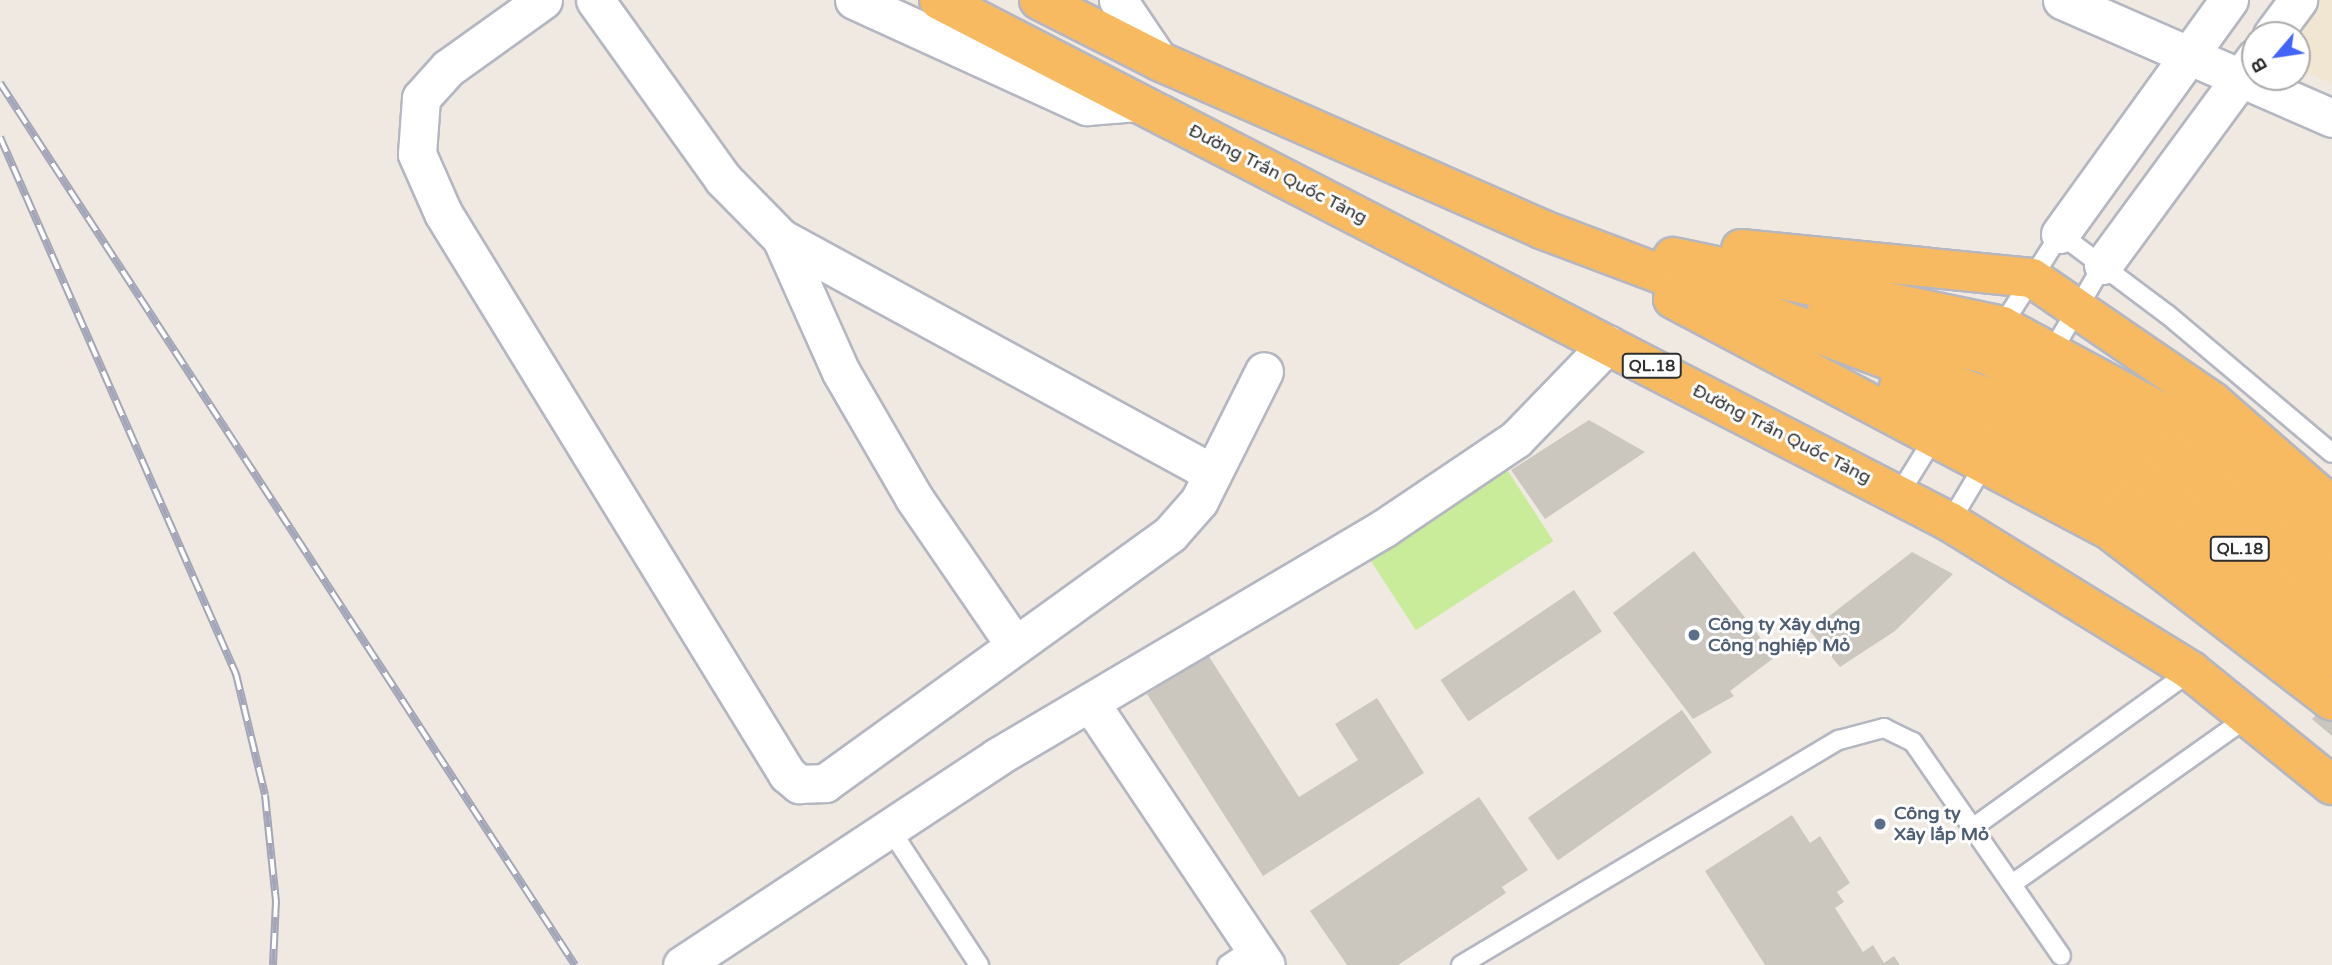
<!DOCTYPE html>
<meta charset="utf-8">
<style>
body{margin:0}
#map{position:relative;width:2332px;height:965px;overflow:hidden;background:#efe9e1;font-family:"Varela Round",sans-serif}
div>[style]{position:absolute}
[style*='--x']{left:calc(var(--x)*1px);top:calc(var(--y)*1px);width:calc(var(--w)*1px);rotate:calc(var(--a)*1deg)}
.education>*{inset:0;background:#f0e6d1}
.pitch>*{inset:0;background:#c9ec9a;transform-origin:0 0}
.building>*{inset:0;background:#cbc7bf;transform-origin:0 0}
.roads{filter:drop-shadow(2px 0 #b4b7c1) drop-shadow(-2px 0 #b4b7c1) drop-shadow(0 2px #b4b7c1) drop-shadow(0 -2px #b4b7c1)}
.service>*{height:18px;margin:-9px;padding:0 9px;transform-origin:9px;border-radius:9px;background:#fff}
.minor>*{height:37px;margin:-18.5px;padding:0 18.5px;transform-origin:18.5px;border-radius:18.5px;background:#fff}
.trunk>*{height:38px;margin:-19px;padding:0 19px;transform-origin:19px;border-radius:19px;background:#f8ba60}
.rail>*{height:8px;margin-top:-4px;transform-origin:0;background:repeating-linear-gradient(90deg,#fff 0 16px,#a3a6b8 0 32px);box-sizing:border-box;border-block:2px solid #a3a6b8}
.dots>*{width:19px;height:19px;translate:-50% -50%;box-sizing:border-box;border:4px solid #fff;border-radius:50%}
span{translate:-50% -50%;white-space:nowrap;text-align:center;line-height:1.15;-webkit-text-stroke:6px #fff;paint-order:stroke}
.shield-label span{padding:2px 5px;background:#fff;border:2px solid;border-radius:5px;-webkit-text-stroke-width:0}
.shield-label{font-size:16px;color:#2e2e2e;font-weight:700}
.street-label{font-size:18px;color:#2e2e2e}
.service-label{font-size:18px;color:#4e5e75;font-weight:700}
.left{translate:0 -50%;text-align:left}
.north{position:absolute;left:2241px;top:21px;width:70px;height:70px;box-sizing:border-box;background:#fff;border:2px solid #ababab;border-radius:50%;rotate:241deg;font-size:19px;font-weight:700;line-height:28px;text-align:center;color:#2e2e2e}
.north::after{content:'';display:block;margin:auto;width:24px;height:32px;background:#4264fb;clip-path:polygon(50% 0,100% 100%,50% 72%,0 100%)}
</style>
<div id="map">
<div class="education">
<i style="clip-path:polygon(2306px 0,2332px 0,2332px 84px,2297px 68px,2297px 35px,2278px 35px)"></i>
</div>
<div class="pitch">
<i style="left:1506px;top:468px;width:87px;height:164px;rotate:57deg"></i>
</div>
<div class="building">
<i style="clip-path:polygon(1589px 420px,1645px 452px,1545px 519px,1511px 470px)"></i>
<i style="clip-path:polygon(1694px 551px,1775px 657px,1730px 691px,1734px 696px,1693px 719px,1613px 613px)"></i>
<i style="clip-path:polygon(1912px 552px,1953px 574px,1895px 631px,1840px 667px,1810px 631px)"></i>
<i style="left:1574px;top:590px;width:50px;height:161px;rotate:56deg"></i>
<i style="clip-path:polygon(1208px 655px,1299px 797px,1358px 760px,1335px 724px,1377px 698px,1424px 773px,1263px 876px,1147px 694px)"></i>
<i style="clip-path:polygon(2332px 697px,2332px 736px,2312px 719px)"></i>
<i style="left:1682px;top:710px;width:52px;height:188px;rotate:55deg"></i>
<i style="clip-path:polygon(1479px 797px,1528px 870px,1502px 887px,1506px 893px,1398px 965px,1347px 965px,1310px 911px)"></i>
<i style="clip-path:polygon(1792px 815px,1810px 843px,1820px 836px,1850px 883px,1837px 892px,1844px 902px,1835px 908px,1863px 952px,1873px 945px,1884px 963px,1894px 956px,1900px 965px,1765px 965px,1705px 871px)"></i>
</div>
<div class="roads">
<div class="service">
<i style="--x:2000;--y:329;--w:112;--a:-57.7"></i>
<i style="--x:2060;--y:234;--w:135;--a:36.9"></i>
<i style="--x:2168;--y:315;--w:214;--a:40.1"></i>
<i style="--x:2050;--y:355;--w:104;--a:-59.5"></i>
<i style="--x:1899;--y:494;--w:72;--a:-58.1"></i>
<i style="--x:1950;--y:522;--w:72;--a:-59.2"></i>
<i style="--x:890;--y:829;--w:163;--a:56.8"></i>
<i style="--x:1971;--y:829;--w:271;--a:-35.7"></i>
<i style="--x:2012;--y:884;--w:291;--a:-35.3"></i>
<i style="--x:1227;--y:965;--w:32;--a:-34"></i>
<i style="--x:1461;--y:965;--w:440;--a:-30.8"></i>
<i style="--x:1839;--y:740;--w:47;--a:-14.9"></i>
<i style="--x:1884;--y:728;--w:32;--a:26"></i>
<i style="--x:1913;--y:742;--w:260;--a:55.3"></i>
</div>
<div class="minor">
<i style="--x:543;--y:0;--w:117;--a:144.4"></i>
<i style="--x:448;--y:68;--w:40;--a:132"></i>
<i style="--x:421;--y:98;--w:56;--a:94.1"></i>
<i style="--x:417;--y:154;--w:64;--a:66.2"></i>
<i style="--x:443;--y:213;--w:658;--a:58.48"></i>
<i style="--x:787;--y:774;--w:16;--a:40"></i>
<i style="--x:799;--y:784;--w:26;--a:-2"></i>
<i style="--x:825;--y:783;--w:425;--a:-35.8"></i>
<i style="--x:1170;--y:534;--w:44;--a:-48.7"></i>
<i style="--x:1199;--y:501;--w:145;--a:-63.4"></i>
<i style="--x:595;--y:0;--w:220;--a:54.4"></i>
<i style="--x:723;--y:179;--w:83;--a:45.5"></i>
<i style="--x:781;--y:238;--w:489;--a:28.6"></i>
<i style="--x:854;--y:0;--w:256;--a:24.5"></i>
<i style="--x:1087;--y:106;--w:50;--a:-4.6"></i>
<i style="--x:1118;--y:0;--w:73;--a:56.1"></i>
<i style="--x:2062;--y:0;--w:295;--a:23.6"></i>
<i style="--x:2272;--y:35;--w:44;--a:-53.4"></i>
<i style="--x:2060;--y:234;--w:289;--a:-54.2"></i>
<i style="--x:781;--y:238;--w:147;--a:65.9"></i>
<i style="--x:841;--y:372;--w:146;--a:59.9"></i>
<i style="--x:914;--y:498;--w:177;--a:55.6"></i>
<i style="--x:2103;--y:265;--w:257;--a:-53.7"></i>
<i style="--x:1091;--y:704;--w:314;--a:56.2"></i>
<i style="--x:682;--y:965;--w:377;--a:-33.4"></i>
<i style="--x:997;--y:757;--w:450;--a:-30.6"></i>
<i style="--x:1384;--y:528;--w:159;--a:-34"></i>
<i style="--x:1516;--y:439;--w:132;--a:-45.9"></i>
</div>
<div class="trunk">
<i style="--x:939;--y:0;--w:1138;--a:27.31"></i>
<i style="--x:1950;--y:522;--w:283;--a:31.7"></i>
<i style="--x:2191;--y:671;--w:181;--a:39"></i>
<i style="--x:1039;--y:0;--w:135;--a:26.9"></i>
<i style="--x:1159;--y:61;--w:417;--a:23.7"></i>
<i style="--x:1541;--y:229;--w:510;--a:20.67"></i>
<i style="--x:2018;--y:409;--w:149;--a:28.5"></i>
<i style="--x:2149;--y:480;--w:230;--a:37.2"></i>
<i style="--x:1741;--y:249;--w:292;--a:5.7"></i>
<i style="--x:2032;--y:278;--w:219;--a:34.4"></i>
<i style="--x:2213;--y:402;--w:158;--a:41.2"></i>
<i style="--x:1673;--y:257;--w:336;--a:11.8"></i>
<i style="--x:2002;--y:326;--w:215;--a:28.4"></i>
<i style="--x:2191;--y:428;--w:185;--a:40.4"></i>
<i style="--x:1673;--y:299;--w:492;--a:27.9"></i>
<i style="--x:2108;--y:529;--w:282;--a:37.5"></i>
<i style="--x:1827;--y:310;--w:164;--a:15.6"></i>
<i style="--x:1985;--y:354;--w:56;--a:27.5"></i>
<i style="--x:2035;--y:380;--w:153;--a:28.9"></i>
<i style="--x:2169;--y:454;--w:209;--a:38.8"></i>
<i style="--x:1899;--y:386;--w:114;--a:25.9"></i>
<i style="--x:2002;--y:436;--w:143;--a:29.8"></i>
<i style="--x:2126;--y:507;--w:255;--a:36.1"></i>
</div>
</div>
<div class="rail">
<i style="--x:0;--y:83;--w:1053;--a:56.9"></i>
<i style="--x:0;--y:137;--w:587;--a:66.28"></i>
<i style="--x:236;--y:674;--w:124;--a:76.5"></i>
<i style="--x:265;--y:795;--w:107;--a:84.1"></i>
<i style="--x:276;--y:901;--w:64;--a:92.7"></i>
</div>
<div class="dots">
<i style="left:1694px;top:635px;background:#5c6f8a"></i>
<i style="left:1880px;top:824px;background:#5c6f8a"></i>
</div>
<div class="shield-label">
<span style="left:1652px;top:366px">QL.18</span>
<span style="left:2240px;top:549px">QL.18</span>
</div>
<div class="street-label">
<span style="left:1278px;top:174px;rotate:27deg">Đường Trần Quốc Tảng</span>
<span style="left:1782px;top:434px;rotate:27deg">Đường Trần Quốc Tảng</span>
</div>
<div class="service-label">
<span class="left" style="left:1708px;top:635px">Công ty Xây dựng<br>Công nghiệp Mỏ</span>
<span class="left" style="left:1894px;top:824px">Công ty<br>Xây lắp Mỏ</span>
</div>
<div class="north">B</div>
</div>
